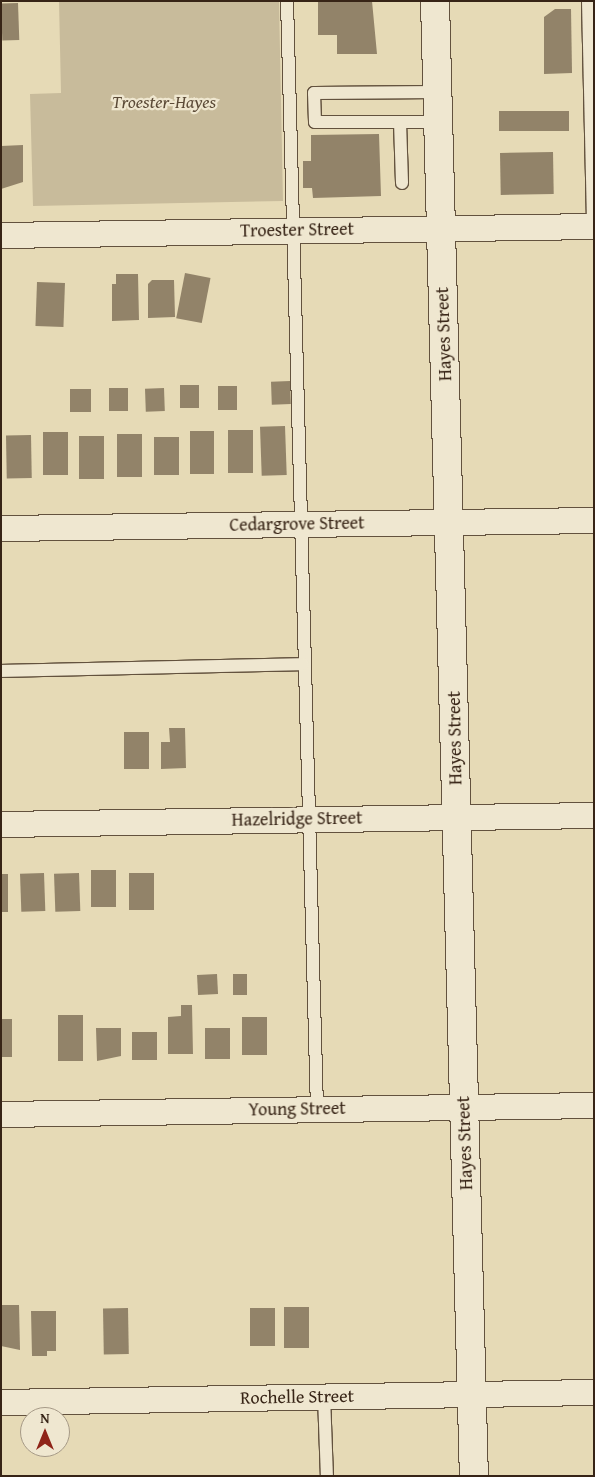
<!DOCTYPE html>
<style>
body{margin:0}
#map{position:relative;width:595px;height:1477px;overflow:hidden;background:#e6dab6;font-family:"Gentium Book Plus",serif}
div>[style]{position:absolute}
[style*='--x']{left:calc(var(--x)*1px);top:calc(var(--y)*1px);width:calc(var(--w)*1px);rotate:calc(var(--a)*1deg)}
.green>*{inset:0;background:#c8bb9b}
.building>*{inset:0;background:#928369;transform-origin:0 0}
.roads{filter:drop-shadow(1px 0 #63523e) drop-shadow(-1px 0 #63523e) drop-shadow(0 1px #63523e) drop-shadow(0 -1px #63523e)}
.service>*{height:12px;margin:-6px;padding:0 6px;transform-origin:6px;border-radius:6px;background:#efe7d0}
.minor>*{height:25px;margin:-12.5px;padding:0 12.5px;transform-origin:12.5px;border-radius:12.5px;background:#efe7d0}
.tertiary>*{height:28px;margin:-14px;padding:0 14px;transform-origin:14px;border-radius:14px;background:#efe7d0}
span{translate:-50% -50%;white-space:nowrap;text-align:center;line-height:1.15;-webkit-text-stroke:4.5px #efe7d0;paint-order:stroke}
.park-label{font-size:18px;color:#5b4a37;font-style:italic}
.street-label{font-size:18px;color:#372416}
.frame{position:absolute;inset:0;border:2px solid #372416;pointer-events:none}
.north{position:absolute;left:20px;top:1407px;width:50px;height:50px;box-sizing:border-box;background:#efe7d0;border:1px solid #a59986;border-radius:50%;rotate:0deg;font-size:14px;font-weight:700;line-height:20px;text-align:center;color:#372416}
.north::after{content:'';display:block;margin:auto;width:18px;height:22px;background:#8f2418;clip-path:polygon(50% 0,100% 100%,50% 72%,0 100%)}
</style>
<div id="map">
<div class="green">
<i style="clip-path:polygon(59px 1px,279px 1px,283px 201px,33px 206px,30px 94px,61px 93px)"></i>
</div>
<div class="building">
<i style="clip-path:polygon(318px 1px,372px 1px,377px 54px,337px 54px,337px 35px,318px 35px)"></i>
<i style="left:18px;top:3px;width:37px;height:17px;rotate:88deg"></i>
<i style="clip-path:polygon(571px 9px,572px 73px,544px 74px,544px 17px,555px 9px)"></i>
<i style="left:569px;top:111px;width:20px;height:70px;rotate:90deg"></i>
<i style="clip-path:polygon(379px 134px,381px 196px,313px 198px,312px 188px,303px 188px,303px 161px,311px 161px,311px 135px)"></i>
<i style="clip-path:polygon(23px 145px,23px 182px,1px 189px,1px 146px)"></i>
<i style="left:553px;top:152px;width:42px;height:53px;rotate:89deg"></i>
<i style="left:185px;top:273px;width:26px;height:46px;rotate:11deg"></i>
<i style="clip-path:polygon(116px 274px,138px 274px,139px 320px,112px 321px,112px 284px,116px 284px)"></i>
<i style="clip-path:polygon(152px 280px,174px 280px,175px 317px,148px 318px,148px 284px)"></i>
<i style="left:37px;top:282px;width:28px;height:44px;rotate:2deg"></i>
<i style="left:290px;top:381px;width:23px;height:19px;rotate:88deg"></i>
<i style="left:180px;top:385px;width:19px;height:23px"></i>
<i style="left:218px;top:386px;width:19px;height:24px"></i>
<i style="left:128px;top:388px;width:23px;height:19px;rotate:90deg"></i>
<i style="left:164px;top:388px;width:23px;height:19px;rotate:88deg"></i>
<i style="left:91px;top:389px;width:23px;height:21px;rotate:90deg"></i>
<i style="left:285px;top:426px;width:49px;height:25px;rotate:88deg"></i>
<i style="left:228px;top:430px;width:25px;height:43px"></i>
<i style="left:190px;top:431px;width:24px;height:43px"></i>
<i style="left:43px;top:432px;width:25px;height:43px"></i>
<i style="left:117px;top:434px;width:25px;height:43px"></i>
<i style="left:31px;top:435px;width:43px;height:25px;rotate:89deg"></i>
<i style="left:79px;top:436px;width:25px;height:43px"></i>
<i style="left:179px;top:437px;width:38px;height:25px;rotate:90deg"></i>
<i style="clip-path:polygon(169px 728px,185px 728px,186px 768px,161px 769px,161px 742px,170px 742px)"></i>
<i style="left:124px;top:732px;width:25px;height:37px"></i>
<i style="left:91px;top:870px;width:25px;height:37px"></i>
<i style="left:44px;top:873px;width:38px;height:24px;rotate:88deg"></i>
<i style="left:79px;top:873px;width:38px;height:25px;rotate:88deg"></i>
<i style="left:129px;top:873px;width:25px;height:37px"></i>
<i style="left:1px;top:874px;width:7px;height:38px"></i>
<i style="left:217px;top:974px;width:20px;height:20px;rotate:87deg"></i>
<i style="left:233px;top:974px;width:14px;height:21px"></i>
<i style="clip-path:polygon(181px 1005px,192px 1005px,193px 1054px,168px 1054px,168px 1017px,181px 1016px)"></i>
<i style="left:58px;top:1015px;width:25px;height:46px"></i>
<i style="left:242px;top:1017px;width:25px;height:38px"></i>
<i style="left:1px;top:1019px;width:11px;height:38px"></i>
<i style="clip-path:polygon(96px 1028px,121px 1028px,121px 1056px,97px 1061px)"></i>
<i style="left:205px;top:1028px;width:25px;height:31px"></i>
<i style="left:132px;top:1032px;width:25px;height:28px"></i>
<i style="clip-path:polygon(1px 1305px,19px 1305px,20px 1350px,1px 1346px)"></i>
<i style="left:284px;top:1307px;width:25px;height:41px"></i>
<i style="left:128px;top:1308px;width:46px;height:25px;rotate:89deg"></i>
<i style="left:250px;top:1308px;width:25px;height:38px"></i>
<i style="clip-path:polygon(31px 1311px,56px 1311px,56px 1351px,47px 1351px,47px 1356px,32px 1356px)"></i>
</div>
<div class="roads">
<div class="service">
<i style="--x:287;--y:1;--w:1108;--a:88.45"></i>
<i style="--x:588;--y:1;--w:225;--a:88.7"></i>
<i style="--x:437;--y:92;--w:123;--a:179.5"></i>
<i style="--x:314;--y:93;--w:29;--a:88"></i>
<i style="--x:315;--y:122;--w:123;--a:0"></i>
<i style="--x:400;--y:122;--w:61;--a:88.1"></i>
<i style="--x:1;--y:671;--w:302;--a:-1.3"></i>
<i style="--x:324;--y:1396;--w:80;--a:87.9"></i>
</div>
<div class="minor">
<i style="--x:1;--y:235;--w:593;--a:-0.87"></i>
<i style="--x:1;--y:528;--w:593;--a:-0.77"></i>
<i style="--x:1;--y:824;--w:593;--a:-0.87"></i>
<i style="--x:1;--y:1114;--w:593;--a:-0.87"></i>
<i style="--x:1;--y:1402;--w:593;--a:-0.97"></i>
</div>
<div class="tertiary">
<i style="--x:435;--y:1;--w:1476;--a:88.49"></i>
</div>
</div>
<div class="park-label">
<span style="left:164px;top:102px">Troester-Hayes</span>
</div>
<div class="street-label">
<span style="left:297px;top:230px;rotate:-1deg">Troester Street</span>
<span style="left:444px;top:334px;rotate:-92deg">Hayes Street</span>
<span style="left:297px;top:524px;rotate:-1deg">Cedargrove Street</span>
<span style="left:455px;top:738px;rotate:-91deg">Hayes Street</span>
<span style="left:297px;top:819px;rotate:-1deg">Hazelridge Street</span>
<span style="left:297px;top:1109px;rotate:-1deg">Young Street</span>
<span style="left:465px;top:1143px;rotate:-92deg">Hayes Street</span>
<span style="left:297px;top:1397px;rotate:-1deg">Rochelle Street</span>
</div>
<div class="frame"></div>
<div class="north">N</div>
</div>
